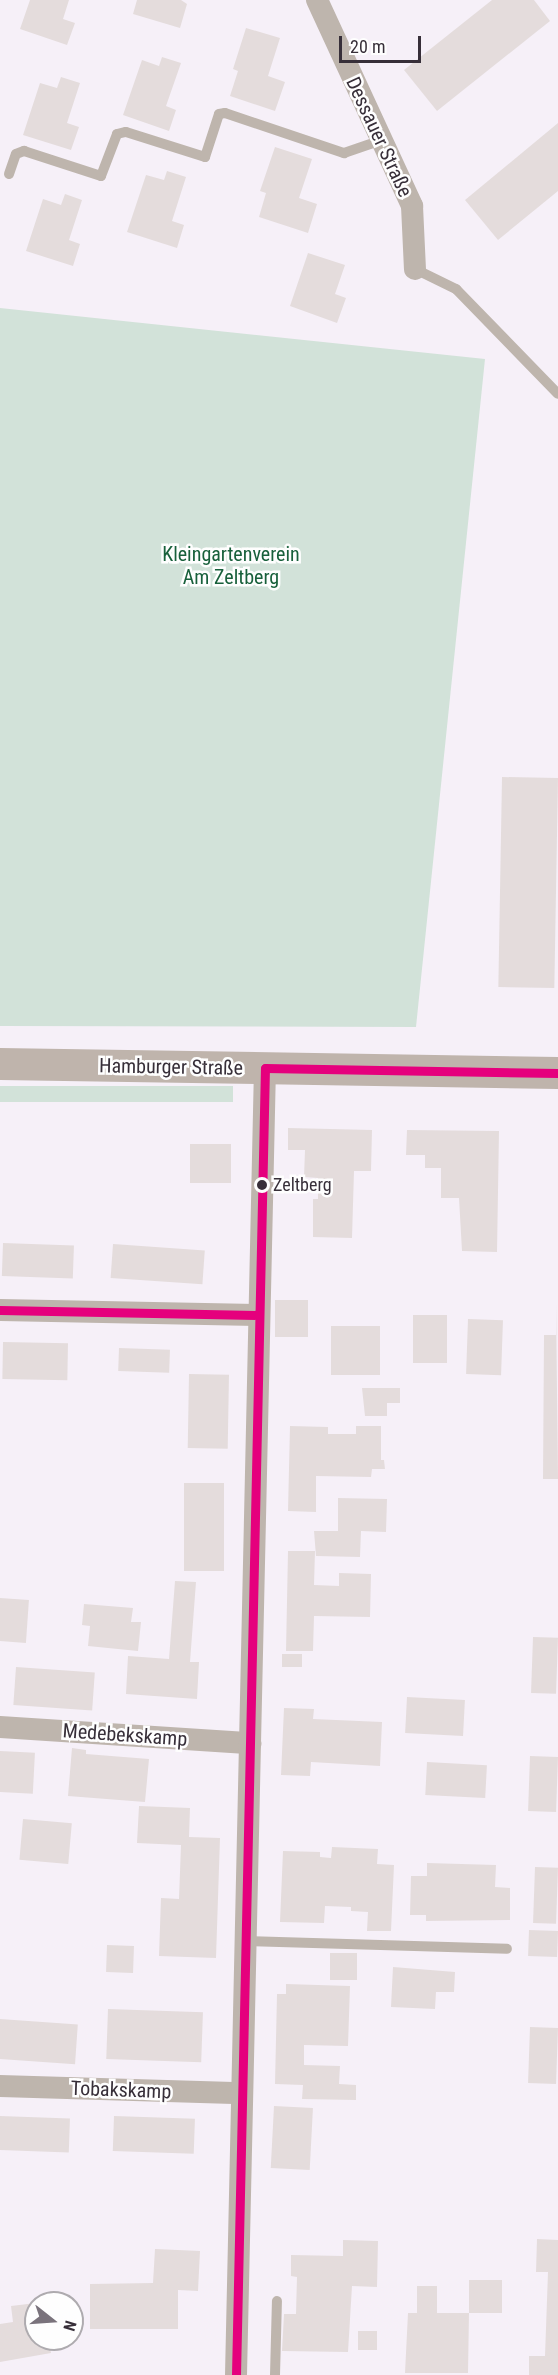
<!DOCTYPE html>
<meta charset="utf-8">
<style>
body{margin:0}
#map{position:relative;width:558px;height:2375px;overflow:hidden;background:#f6f0f8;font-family:"Roboto Condensed",sans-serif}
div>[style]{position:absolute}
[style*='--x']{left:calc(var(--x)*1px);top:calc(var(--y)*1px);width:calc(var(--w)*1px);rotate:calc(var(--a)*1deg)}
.green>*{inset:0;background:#d2e2d9;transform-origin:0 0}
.building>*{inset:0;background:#e4dcdc;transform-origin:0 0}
.service>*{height:10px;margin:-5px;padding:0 5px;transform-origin:5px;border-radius:5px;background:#beb5ad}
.minor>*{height:22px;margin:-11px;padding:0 11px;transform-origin:11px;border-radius:11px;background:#beb5ad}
.secondary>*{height:32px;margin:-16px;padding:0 16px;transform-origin:16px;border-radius:16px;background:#bfb4ac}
.bus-1>*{height:9px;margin:-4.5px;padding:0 4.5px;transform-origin:4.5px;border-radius:4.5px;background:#e5007d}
.dots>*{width:16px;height:16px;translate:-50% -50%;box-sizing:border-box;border:3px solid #fefefe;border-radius:50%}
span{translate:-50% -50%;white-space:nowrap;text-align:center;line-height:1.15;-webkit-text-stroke:5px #fefefe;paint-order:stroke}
.bus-label{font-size:18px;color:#372f39}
.left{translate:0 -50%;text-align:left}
.street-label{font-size:20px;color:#372f39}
.park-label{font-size:20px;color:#18603b}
.north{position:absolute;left:24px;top:2291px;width:60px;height:60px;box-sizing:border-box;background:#fefefe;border:2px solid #aeabaf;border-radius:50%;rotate:107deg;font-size:16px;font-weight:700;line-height:24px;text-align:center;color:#372f39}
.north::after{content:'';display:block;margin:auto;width:21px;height:27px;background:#7a737c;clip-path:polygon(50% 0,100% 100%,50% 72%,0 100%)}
.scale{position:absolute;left:339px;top:36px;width:82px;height:27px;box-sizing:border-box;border:3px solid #372f39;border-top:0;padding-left:8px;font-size:18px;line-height:21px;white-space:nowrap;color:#372f39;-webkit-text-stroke:4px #fefefe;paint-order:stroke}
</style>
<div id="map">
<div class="green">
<i style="clip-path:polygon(0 308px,485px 359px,416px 1027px,0 1026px)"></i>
<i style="left:0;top:1086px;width:233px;height:16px"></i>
</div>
<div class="building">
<i style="clip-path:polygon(30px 0,69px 0,63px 19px,75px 23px,67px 45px,20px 29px)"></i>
<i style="clip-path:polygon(137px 0,181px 0,187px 4px,180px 28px,133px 14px)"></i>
<i style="clip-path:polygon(492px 0,534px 0,550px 21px,437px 111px,404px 70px)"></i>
<i style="clip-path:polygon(246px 28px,280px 38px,268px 76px,285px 82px,275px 111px,230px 96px,238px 71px,233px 69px)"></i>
<i style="clip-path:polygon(162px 57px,181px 63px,166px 106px,176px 110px,169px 131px,123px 115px,142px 60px,159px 66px)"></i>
<i style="clip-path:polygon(61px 77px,80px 83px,67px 123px,79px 127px,71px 150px,23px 135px,40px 83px,57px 88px)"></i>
<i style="clip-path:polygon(558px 123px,558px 191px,498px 240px,465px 200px)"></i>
<i style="clip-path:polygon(275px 147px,312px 159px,299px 198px,317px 204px,308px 233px,259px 217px,266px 193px,260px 191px)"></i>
<i style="clip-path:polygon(167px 171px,186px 177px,172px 221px,184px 225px,177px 248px,127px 232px,146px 175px,164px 180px)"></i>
<i style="clip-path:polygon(65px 194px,82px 200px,69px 240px,80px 244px,73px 266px,26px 251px,43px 199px,61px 205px)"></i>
<i style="clip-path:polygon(308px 253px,345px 265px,335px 294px,346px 298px,337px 323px,290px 306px)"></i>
<i style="left:502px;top:777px;width:56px;height:210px;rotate:1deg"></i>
<i style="clip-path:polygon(288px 1128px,372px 1130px,371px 1171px,354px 1171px,352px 1238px,313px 1237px,313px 1199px,318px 1199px,318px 1178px,304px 1177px,305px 1150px,288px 1150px)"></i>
<i style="clip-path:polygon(407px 1130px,499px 1131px,497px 1252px,462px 1251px,459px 1198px,441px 1198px,441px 1168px,425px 1168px,425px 1155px,406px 1155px)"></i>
<i style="left:190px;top:1144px;width:41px;height:39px"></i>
<i style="left:3px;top:1243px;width:71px;height:33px;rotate:2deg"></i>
<i style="left:113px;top:1244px;width:92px;height:34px;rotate:4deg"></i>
<i style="left:275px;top:1300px;width:33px;height:37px"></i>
<i style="clip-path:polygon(556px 1302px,558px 1479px,543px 1479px,544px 1335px,556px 1335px)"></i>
<i style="left:413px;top:1315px;width:34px;height:48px"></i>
<i style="left:468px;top:1319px;width:35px;height:55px;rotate:2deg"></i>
<i style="left:331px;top:1326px;width:49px;height:49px"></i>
<i style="left:3px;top:1342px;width:65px;height:37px;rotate:1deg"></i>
<i style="left:119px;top:1348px;width:51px;height:23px;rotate:2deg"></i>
<i style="left:189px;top:1374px;width:40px;height:74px;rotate:1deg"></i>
<i style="clip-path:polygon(362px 1388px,400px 1388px,400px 1403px,387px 1403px,387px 1416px,365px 1416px)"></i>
<i style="clip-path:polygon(290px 1426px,328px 1427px,328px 1434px,356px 1434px,356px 1426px,381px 1426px,381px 1460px,384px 1460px,385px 1469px,372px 1469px,371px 1477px,316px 1476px,316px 1512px,288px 1511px)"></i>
<i style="left:184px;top:1483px;width:40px;height:88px"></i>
<i style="clip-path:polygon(338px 1498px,387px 1499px,386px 1532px,361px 1531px,360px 1557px,316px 1556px,314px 1531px,338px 1531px)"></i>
<i style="clip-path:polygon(288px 1551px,315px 1551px,314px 1585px,339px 1586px,339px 1573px,371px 1574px,370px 1617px,314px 1616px,313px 1651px,286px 1651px)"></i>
<i style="clip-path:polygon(175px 1581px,196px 1582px,190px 1662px,199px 1662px,197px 1699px,126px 1694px,128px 1656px,169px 1659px)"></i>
<i style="left:0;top:1598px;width:29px;height:43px;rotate:4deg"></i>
<i style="clip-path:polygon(84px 1604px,133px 1608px,131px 1622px,141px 1622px,138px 1651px,88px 1646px,90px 1626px,82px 1625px)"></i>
<i style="left:533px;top:1637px;width:25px;height:56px;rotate:2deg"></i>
<i style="left:282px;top:1654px;width:20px;height:13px"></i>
<i style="left:16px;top:1667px;width:79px;height:38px;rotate:4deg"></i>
<i style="left:407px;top:1697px;width:58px;height:36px;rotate:3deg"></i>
<i style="clip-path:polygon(284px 1708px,314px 1709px,313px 1719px,382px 1722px,380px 1766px,311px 1762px,310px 1776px,281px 1775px)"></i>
<i style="clip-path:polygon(72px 1748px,86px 1750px,86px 1754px,149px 1759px,145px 1802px,68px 1796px)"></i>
<i style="left:0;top:1751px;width:35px;height:41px;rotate:3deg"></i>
<i style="left:530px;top:1756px;width:28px;height:55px;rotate:2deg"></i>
<i style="left:427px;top:1762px;width:60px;height:33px;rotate:3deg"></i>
<i style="clip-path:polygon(139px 1806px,190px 1808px,189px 1837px,220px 1838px,216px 1958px,159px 1956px,161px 1898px,179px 1899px,181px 1845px,137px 1843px)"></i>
<i style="left:23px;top:1819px;width:49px;height:41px;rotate:5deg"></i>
<i style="clip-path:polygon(332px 1847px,378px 1849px,377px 1864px,394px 1865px,391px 1931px,367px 1931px,368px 1912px,351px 1911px,351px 1907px,325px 1906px,324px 1923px,280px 1922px,283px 1851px,320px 1852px,320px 1857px,331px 1858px)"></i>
<i style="clip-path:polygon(427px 1863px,496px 1865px,495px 1887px,510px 1888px,510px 1920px,426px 1921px,426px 1915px,410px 1915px,411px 1876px,427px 1876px)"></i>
<i style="left:535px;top:1867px;width:23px;height:56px;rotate:2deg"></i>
<i style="left:529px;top:1930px;width:29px;height:26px;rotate:2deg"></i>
<i style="left:107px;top:1945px;width:27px;height:27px;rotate:2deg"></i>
<i style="left:330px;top:1953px;width:27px;height:27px"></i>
<i style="clip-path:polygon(393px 1967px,455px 1972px,454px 1992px,436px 1992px,435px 2009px,391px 2007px)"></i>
<i style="clip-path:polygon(286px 1984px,350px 1986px,348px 2046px,304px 2045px,304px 2065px,340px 2066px,339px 2084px,356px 2085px,356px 2100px,302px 2099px,303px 2085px,275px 2084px,277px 1994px,286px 1994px)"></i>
<i style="left:108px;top:2009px;width:95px;height:50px;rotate:2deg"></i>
<i style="left:0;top:2019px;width:78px;height:40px;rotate:4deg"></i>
<i style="left:530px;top:2027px;width:28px;height:56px;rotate:2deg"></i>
<i style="left:274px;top:2106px;width:39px;height:62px;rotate:3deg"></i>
<i style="left:0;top:2116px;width:70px;height:34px;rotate:2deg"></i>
<i style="left:114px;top:2116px;width:81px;height:35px;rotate:2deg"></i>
<i style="clip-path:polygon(537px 2239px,558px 2240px,558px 2375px,529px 2375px,529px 2356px,545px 2356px,548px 2272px,536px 2272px)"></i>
<i style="clip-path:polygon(343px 2240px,378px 2241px,377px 2287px,352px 2286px,348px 2352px,282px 2351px,284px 2314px,296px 2314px,297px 2277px,291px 2276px,291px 2255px,343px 2256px)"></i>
<i style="clip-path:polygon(155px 2249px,200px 2251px,198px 2291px,178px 2290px,178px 2329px,90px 2329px,90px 2284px,153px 2283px)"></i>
<i style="left:469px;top:2280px;width:33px;height:33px"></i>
<i style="clip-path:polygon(417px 2286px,437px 2286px,437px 2313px,469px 2313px,468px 2373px,405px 2373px,408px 2313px,417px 2313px)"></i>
<i style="clip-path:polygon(36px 2303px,36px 2339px,48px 2339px,51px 2353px,0 2362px,0 2324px,13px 2322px,11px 2306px)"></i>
<i style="left:358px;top:2331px;width:19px;height:19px"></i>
</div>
<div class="service">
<i style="--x:9;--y:174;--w:21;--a:-71"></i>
<i style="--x:16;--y:154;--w:9;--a:-21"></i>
<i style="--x:24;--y:151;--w:81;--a:18"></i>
<i style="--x:101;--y:176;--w:45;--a:-69.1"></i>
<i style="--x:117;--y:134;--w:9;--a:-13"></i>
<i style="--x:126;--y:132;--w:83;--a:17.6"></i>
<i style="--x:205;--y:157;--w:45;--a:-72"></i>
<i style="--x:219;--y:114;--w:6;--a:-9"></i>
<i style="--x:225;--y:113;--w:126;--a:18.6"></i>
<i style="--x:344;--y:153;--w:40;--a:-18.9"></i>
<i style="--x:415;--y:269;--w:46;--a:26"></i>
<i style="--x:456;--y:289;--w:146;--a:45.8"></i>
<i style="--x:245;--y:1941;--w:262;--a:1.7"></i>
<i style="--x:275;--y:2375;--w:74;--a:-88.5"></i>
</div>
<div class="minor">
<i style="--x:317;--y:0;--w:227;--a:65.2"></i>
<i style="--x:412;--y:206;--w:63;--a:87.3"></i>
<i style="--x:0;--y:1310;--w:259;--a:1.1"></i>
<i style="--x:0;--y:1727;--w:251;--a:3.7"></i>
<i style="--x:0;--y:2086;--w:242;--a:1.7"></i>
<i style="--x:236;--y:2375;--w:1307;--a:-88.73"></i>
</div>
<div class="secondary">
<i style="--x:0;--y:1064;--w:558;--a:0.92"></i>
</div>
<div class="bus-1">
<i style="--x:265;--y:1068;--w:293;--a:1"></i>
<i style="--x:0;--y:1310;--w:259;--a:1.1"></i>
<i style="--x:236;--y:2375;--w:1307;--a:-88.73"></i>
</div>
<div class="dots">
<i style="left:262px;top:1185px;background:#372f39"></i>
</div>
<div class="bus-label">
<span class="left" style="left:273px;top:1185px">Zeltberg</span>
</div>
<div class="street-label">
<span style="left:379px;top:137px;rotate:65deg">Dessauer Straße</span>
<span style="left:171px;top:1067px;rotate:1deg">Hamburger Straße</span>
<span style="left:125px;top:1735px;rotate:4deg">Medebekskamp</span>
<span style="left:121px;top:2090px;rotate:2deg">Tobakskamp</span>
</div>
<div class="park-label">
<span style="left:231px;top:566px">Kleingartenverein<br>Am Zeltberg</span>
</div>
<div class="north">N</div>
<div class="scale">20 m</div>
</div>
